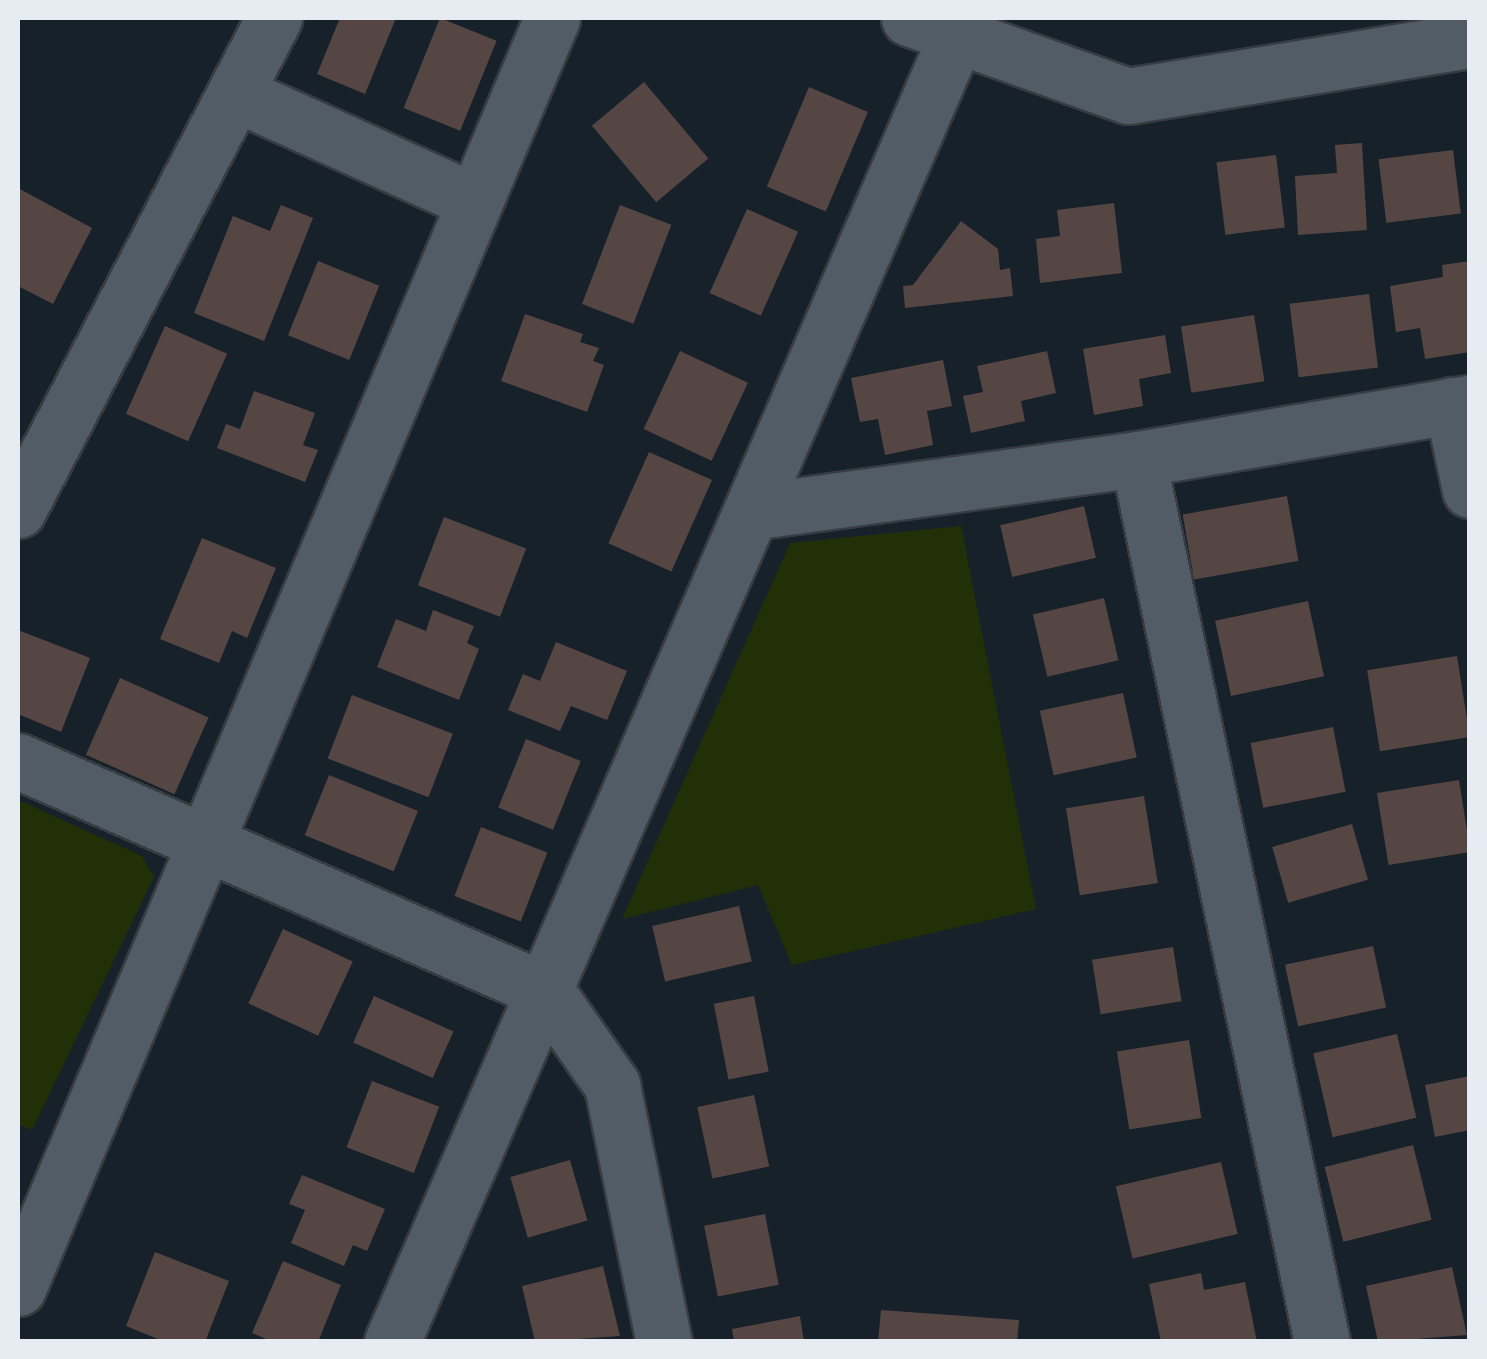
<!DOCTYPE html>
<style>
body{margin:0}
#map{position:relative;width:1487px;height:1359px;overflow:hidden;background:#172129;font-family:Karla,sans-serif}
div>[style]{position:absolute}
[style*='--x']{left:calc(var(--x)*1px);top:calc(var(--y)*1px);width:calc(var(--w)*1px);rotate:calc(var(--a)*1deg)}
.green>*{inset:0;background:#223007}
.building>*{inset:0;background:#554643;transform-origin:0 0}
.roads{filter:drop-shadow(2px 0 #363c42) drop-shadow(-2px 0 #363c42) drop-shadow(0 2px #363c42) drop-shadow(0 -2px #363c42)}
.minor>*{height:55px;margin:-27.5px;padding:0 27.5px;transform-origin:27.5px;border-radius:27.5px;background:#525c66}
span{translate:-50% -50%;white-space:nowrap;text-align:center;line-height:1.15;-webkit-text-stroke:9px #060a0d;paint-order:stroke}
.frame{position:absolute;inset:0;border:20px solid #e6ecf1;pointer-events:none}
</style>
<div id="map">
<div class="green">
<i style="clip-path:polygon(961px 526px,1036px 909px,792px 965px,758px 885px,622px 919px,790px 543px)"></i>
<i style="clip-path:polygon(18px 800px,142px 856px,154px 877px,32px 1130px,18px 1124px)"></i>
</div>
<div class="building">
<i style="clip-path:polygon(340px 18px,396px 18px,365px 94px,317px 74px)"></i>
<i style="left:440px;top:18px;width:61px;height:97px;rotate:22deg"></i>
<i style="left:644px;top:82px;width:100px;height:68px;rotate:50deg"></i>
<i style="left:809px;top:87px;width:64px;height:108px;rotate:23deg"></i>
<i style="clip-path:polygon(1362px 143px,1367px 230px,1298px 235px,1295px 176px,1337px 173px,1335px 145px)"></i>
<i style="left:1453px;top:150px;width:64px;height:75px;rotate:83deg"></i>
<i style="left:1276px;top:155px;width:73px;height:60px;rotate:83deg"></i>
<i style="clip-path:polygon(18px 188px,92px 228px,53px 304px,18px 286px)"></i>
<i style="clip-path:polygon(1114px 203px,1122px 273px,1040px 283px,1036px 239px,1060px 236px,1057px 210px)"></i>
<i style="clip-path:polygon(281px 205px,313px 218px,264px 341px,194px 313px,233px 216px,270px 231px)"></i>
<i style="left:620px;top:205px;width:55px;height:106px;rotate:21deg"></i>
<i style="left:747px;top:209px;width:56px;height:92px;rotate:24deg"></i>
<i style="clip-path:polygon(961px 221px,998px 249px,1000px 270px,1010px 268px,1013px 296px,905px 308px,903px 286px,913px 285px)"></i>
<i style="left:318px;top:261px;width:66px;height:80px;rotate:22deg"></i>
<i style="clip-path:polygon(1470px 261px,1470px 352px,1425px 359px,1420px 328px,1396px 332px,1390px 286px,1443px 277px,1442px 265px)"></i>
<i style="left:1369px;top:294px;width:74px;height:80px;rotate:83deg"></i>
<i style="clip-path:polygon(525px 314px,583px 334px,580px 342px,599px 348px,593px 361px,604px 365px,587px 412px,501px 381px)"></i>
<i style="left:1254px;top:315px;width:67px;height:74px;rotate:81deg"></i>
<i style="left:165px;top:326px;width:68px;height:96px;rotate:24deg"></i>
<i style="clip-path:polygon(1165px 335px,1171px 373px,1139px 379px,1143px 406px,1094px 415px,1083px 349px)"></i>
<i style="left:680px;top:351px;width:75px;height:86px;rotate:25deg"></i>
<i style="clip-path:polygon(1047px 351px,1056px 393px,1021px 401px,1025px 421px,971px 433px,963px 396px,983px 392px,977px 366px)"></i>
<i style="clip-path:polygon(943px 360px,952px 406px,927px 411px,933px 445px,885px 455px,878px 419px,860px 422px,851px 378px)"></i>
<i style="clip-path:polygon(254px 391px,315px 413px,303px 445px,318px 450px,305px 482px,217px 448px,226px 424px,240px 429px)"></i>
<i style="left:649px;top:452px;width:69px;height:100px;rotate:24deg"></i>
<i style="left:1287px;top:496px;width:66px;height:106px;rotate:80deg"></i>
<i style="left:1084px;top:506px;width:53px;height:86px;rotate:77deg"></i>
<i style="left:444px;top:517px;width:88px;height:73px;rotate:21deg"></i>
<i style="clip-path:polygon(202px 538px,276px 568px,247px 638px,232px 631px,219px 663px,160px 639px)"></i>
<i style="left:1104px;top:598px;width:64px;height:73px;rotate:77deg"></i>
<i style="left:1308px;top:601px;width:77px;height:95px;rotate:78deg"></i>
<i style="clip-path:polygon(433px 610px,474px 626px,467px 643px,479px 649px,459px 700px,377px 667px,396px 619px,426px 631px)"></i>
<i style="clip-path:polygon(18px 630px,90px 658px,61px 732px,18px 714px)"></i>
<i style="clip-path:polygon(556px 642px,627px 671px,607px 720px,571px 706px,560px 731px,508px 710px,523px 674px,540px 681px)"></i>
<i style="left:1457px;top:656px;width:82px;height:91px;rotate:81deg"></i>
<i style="left:120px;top:678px;width:97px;height:84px;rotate:24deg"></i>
<i style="left:1123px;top:693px;width:66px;height:85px;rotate:78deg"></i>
<i style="left:352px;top:695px;width:108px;height:68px;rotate:21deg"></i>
<i style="left:1333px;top:727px;width:66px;height:84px;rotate:79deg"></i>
<i style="left:526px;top:739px;width:59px;height:74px;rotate:22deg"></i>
<i style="left:329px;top:775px;width:96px;height:65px;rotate:22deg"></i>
<i style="left:1459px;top:780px;width:73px;height:83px;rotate:81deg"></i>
<i style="left:1144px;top:796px;width:88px;height:79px;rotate:81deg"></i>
<i style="left:1352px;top:824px;width:58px;height:83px;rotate:74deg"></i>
<i style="left:481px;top:827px;width:71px;height:74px;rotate:21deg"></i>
<i style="left:739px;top:906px;width:57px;height:89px;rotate:77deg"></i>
<i style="left:283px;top:929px;width:77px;height:82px;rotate:25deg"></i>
<i style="left:1373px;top:946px;width:63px;height:90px;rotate:78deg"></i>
<i style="left:1173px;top:947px;width:55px;height:82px;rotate:81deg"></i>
<i style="left:374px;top:996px;width:87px;height:51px;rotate:24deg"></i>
<i style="left:754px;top:996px;width:77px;height:41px;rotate:79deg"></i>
<i style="left:1397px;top:1034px;width:86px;height:86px;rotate:77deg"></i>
<i style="left:1189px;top:1040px;width:79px;height:73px;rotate:81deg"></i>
<i style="clip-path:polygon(1470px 1076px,1470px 1130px,1435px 1137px,1425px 1085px)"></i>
<i style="left:372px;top:1081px;width:72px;height:71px;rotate:21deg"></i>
<i style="left:754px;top:1095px;width:73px;height:58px;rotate:78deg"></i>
<i style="left:1413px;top:1145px;width:77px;height:91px;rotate:76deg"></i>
<i style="left:570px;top:1160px;width:63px;height:62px;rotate:74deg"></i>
<i style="left:1221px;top:1162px;width:74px;height:108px;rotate:77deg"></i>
<i style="clip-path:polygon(302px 1175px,385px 1209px,367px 1251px,353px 1245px,344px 1266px,291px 1243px,305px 1210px,289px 1204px)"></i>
<i style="left:765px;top:1214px;width:72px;height:62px;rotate:79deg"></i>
<i style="clip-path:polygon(155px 1252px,229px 1281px,205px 1342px,165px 1342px,126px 1326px)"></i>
<i style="clip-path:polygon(283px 1261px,341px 1285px,318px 1342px,273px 1342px,252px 1333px)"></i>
<i style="clip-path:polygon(603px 1266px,620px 1336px,535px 1342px,522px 1286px)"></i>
<i style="clip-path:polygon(1452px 1267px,1467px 1335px,1378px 1342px,1366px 1286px)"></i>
<i style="clip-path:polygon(1201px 1273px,1204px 1290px,1245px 1282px,1257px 1342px,1161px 1342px,1149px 1284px)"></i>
<i style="clip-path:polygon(881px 1310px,1019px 1320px,1017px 1342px,878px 1342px)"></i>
<i style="clip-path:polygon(800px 1316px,804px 1342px,734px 1342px,732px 1329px)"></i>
</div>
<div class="roads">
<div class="minor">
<i style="--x:909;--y:18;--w:232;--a:19.6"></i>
<i style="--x:1128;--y:96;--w:347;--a:-9.3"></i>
<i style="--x:239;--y:95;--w:258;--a:24.3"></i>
<i style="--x:1452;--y:405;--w:87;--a:78"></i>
<i style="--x:1138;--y:459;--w:902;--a:78.23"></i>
<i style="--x:18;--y:510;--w:555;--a:-62.51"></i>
<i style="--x:751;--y:512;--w:391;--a:-7.8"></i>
<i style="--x:1138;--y:459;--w:337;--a:-9.6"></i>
<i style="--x:18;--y:761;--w:576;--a:23.54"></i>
<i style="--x:546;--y:991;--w:115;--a:54.9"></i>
<i style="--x:612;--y:1085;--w:262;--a:78.6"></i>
<i style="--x:18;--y:1288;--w:1378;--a:-67.19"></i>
<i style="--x:392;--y:1342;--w:1442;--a:-66.63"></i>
</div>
</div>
<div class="frame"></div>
</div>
